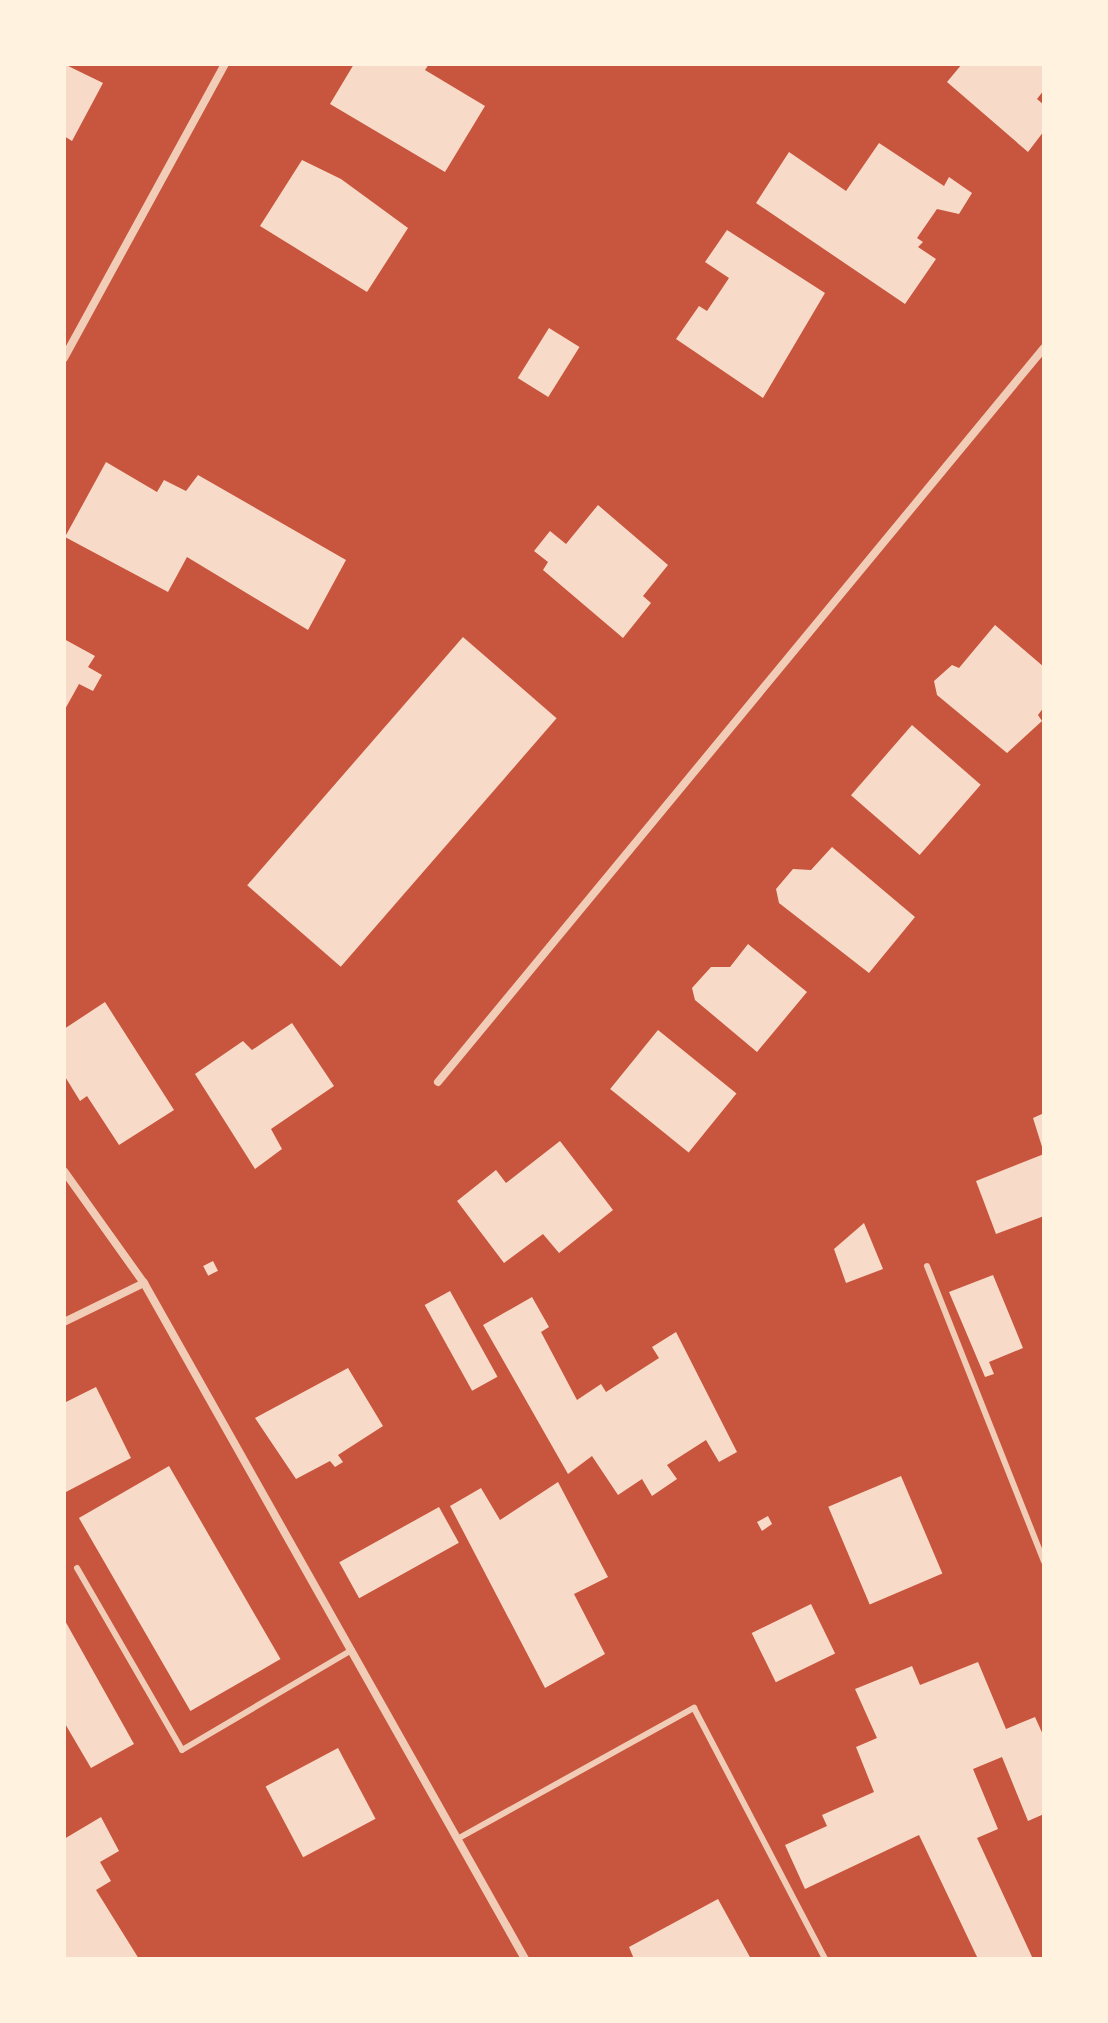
<!DOCTYPE html>
<style>
body{margin:0}
#map{position:relative;width:1108px;height:2023px;overflow:hidden;background:#c8553d;font-family:Cabin,sans-serif}
div>[style]{position:absolute}
[style*='--x']{left:calc(var(--x)*1px);top:calc(var(--y)*1px);width:calc(var(--w)*1px);rotate:calc(var(--a)*1deg)}
.building>*{inset:0;background:#f7dbc8;transform-origin:0 0}
.service>*{height:6px;margin:-3px;padding:0 3px;transform-origin:3px;border-radius:3px;background:#f1ccb7}
.minor>*{height:8px;margin:-4px;padding:0 4px;transform-origin:4px;border-radius:4px;background:#f1ccb7}
span{translate:-50% -50%;white-space:nowrap;text-align:center;line-height:1.15;-webkit-text-stroke:8px #fff3e0;paint-order:stroke}
.frame{position:absolute;inset:0;border:66px solid #fff3e0;pointer-events:none}
</style>
<div id="map">
<div class="building">
<i style="clip-path:polygon(64px 64px,103px 83px,72px 141px,64px 136px)"></i>
<i style="clip-path:polygon(354px 64px,429px 64px,425px 70px,485px 106px,445px 172px,330px 104px)"></i>
<i style="clip-path:polygon(962px 64px,1044px 64px,1044px 90px,1037px 99px,1044px 105px,1044px 131px,1028px 152px,947px 82px)"></i>
<i style="clip-path:polygon(879px 143px,944px 186px,949px 177px,972px 193px,959px 214px,937px 209px,917px 238px,923px 242px,918px 247px,936px 259px,905px 304px,756px 203px,789px 152px,846px 191px)"></i>
<i style="clip-path:polygon(302px 160px,341px 179px,408px 228px,367px 292px,260px 226px)"></i>
<i style="clip-path:polygon(727px 230px,825px 293px,763px 398px,676px 339px,699px 306px,707px 311px,729px 278px,705px 262px)"></i>
<i style="left:549px;top:328px;width:36px;height:59px;rotate:32deg"></i>
<i style="clip-path:polygon(106px 462px,157px 492px,164px 480px,186px 491px,198px 475px,346px 560px,308px 630px,187px 557px,168px 592px,65px 537px)"></i>
<i style="clip-path:polygon(598px 505px,668px 565px,643px 596px,651px 603px,623px 638px,543px 570px,548px 562px,534px 551px,550px 531px,566px 544px)"></i>
<i style="clip-path:polygon(995px 625px,1044px 667px,1044px 707px,1038px 715px,1042px 721px,1007px 753px,937px 695px,934px 681px,952px 665px,959px 668px)"></i>
<i style="left:463px;top:637px;width:124px;height:329px;rotate:41deg"></i>
<i style="clip-path:polygon(64px 639px,95px 656px,88px 667px,102px 675px,93px 691px,79px 684px,64px 711px)"></i>
<i style="left:912px;top:725px;width:91px;height:93px;rotate:41deg"></i>
<i style="clip-path:polygon(832px 847px,915px 917px,869px 973px,779px 903px,776px 889px,793px 869px,811px 870px)"></i>
<i style="clip-path:polygon(748px 944px,807px 992px,757px 1052px,695px 1000px,692px 988px,711px 967px,730px 967px)"></i>
<i style="clip-path:polygon(105px 1002px,174px 1110px,119px 1145px,87px 1096px,80px 1101px,64px 1075px,64px 1029px)"></i>
<i style="clip-path:polygon(292px 1023px,334px 1086px,271px 1129px,282px 1149px,255px 1169px,195px 1074px,243px 1041px,252px 1050px)"></i>
<i style="left:658px;top:1030px;width:101px;height:76px;rotate:39deg"></i>
<i style="clip-path:polygon(1044px 1113px,1044px 1150px,1043px 1150px,1033px 1118px)"></i>
<i style="clip-path:polygon(560px 1141px,613px 1210px,559px 1253px,543px 1234px,504px 1263px,457px 1201px,496px 1170px,506px 1183px)"></i>
<i style="clip-path:polygon(1044px 1154px,1044px 1216px,996px 1234px,976px 1181px)"></i>
<i style="clip-path:polygon(864px 1223px,883px 1269px,846px 1283px,834px 1249px)"></i>
<i style="left:213px;top:1261px;width:11px;height:11px;rotate:63deg"></i>
<i style="clip-path:polygon(993px 1275px,1023px 1348px,989px 1362px,994px 1374px,985px 1377px,949px 1292px)"></i>
<i style="left:450px;top:1291px;width:98px;height:29px;rotate:61deg"></i>
<i style="clip-path:polygon(532px 1297px,549px 1327px,541px 1332px,577px 1400px,601px 1384px,606px 1392px,659px 1358px,652px 1347px,676px 1332px,737px 1452px,719px 1462px,706px 1440px,667px 1465px,677px 1479px,652px 1496px,642px 1479px,618px 1495px,592px 1456px,568px 1474px,483px 1325px)"></i>
<i style="clip-path:polygon(348px 1368px,383px 1426px,338px 1455px,343px 1462px,335px 1467px,330px 1461px,296px 1479px,255px 1418px)"></i>
<i style="clip-path:polygon(96px 1387px,131px 1458px,64px 1493px,64px 1403px)"></i>
<i style="left:169px;top:1466px;width:223px;height:104px;rotate:60deg"></i>
<i style="left:901px;top:1476px;width:106px;height:79px;rotate:67deg"></i>
<i style="clip-path:polygon(558px 1482px,608px 1577px,574px 1594px,605px 1654px,545px 1688px,450px 1506px,481px 1488px,500px 1520px)"></i>
<i style="left:439px;top:1507px;width:41px;height:114px;rotate:61deg"></i>
<i style="clip-path:polygon(768px 1516px,772px 1524px,762px 1531px,757px 1522px)"></i>
<i style="left:811px;top:1604px;width:55px;height:66px;rotate:64deg"></i>
<i style="clip-path:polygon(64px 1619px,134px 1744px,91px 1768px,64px 1722px)"></i>
<i style="clip-path:polygon(978px 1662px,1006px 1729px,1035px 1717px,1044px 1737px,1044px 1814px,1028px 1821px,1002px 1757px,973px 1769px,998px 1829px,977px 1838px,1033px 1959px,978px 1959px,919px 1835px,805px 1889px,785px 1845px,827px 1826px,822px 1815px,874px 1792px,856px 1747px,877px 1738px,855px 1689px,912px 1666px,920px 1685px)"></i>
<i style="left:338px;top:1748px;width:80px;height:82px;rotate:62deg"></i>
<i style="clip-path:polygon(101px 1817px,119px 1851px,100px 1862px,111px 1881px,96px 1890px,139px 1959px,64px 1959px,64px 1839px)"></i>
<i style="clip-path:polygon(718px 1899px,751px 1959px,634px 1959px,629px 1947px)"></i>
</div>
<div class="service">
<i style="--x:927;--y:1266;--w:318;--a:68.4"></i>
<i style="--x:77;--y:1568;--w:210;--a:60"></i>
<i style="--x:182;--y:1750;--w:197;--a:-30.5"></i>
<i style="--x:459;--y:1838;--w:269;--a:-29"></i>
<i style="--x:694;--y:1708;--w:283;--a:62.4"></i>
</div>
<div class="minor">
<i style="--x:64;--y:358;--w:335;--a:-61.3"></i>
<i style="--x:438;--y:1082;--w:952;--a:-50.46"></i>
<i style="--x:64;--y:1171;--w:138;--a:54.5"></i>
<i style="--x:144;--y:1283;--w:776;--a:60.59"></i>
<i style="--x:64;--y:1322;--w:89;--a:-26"></i>
</div>
<div class="frame"></div>
</div>
